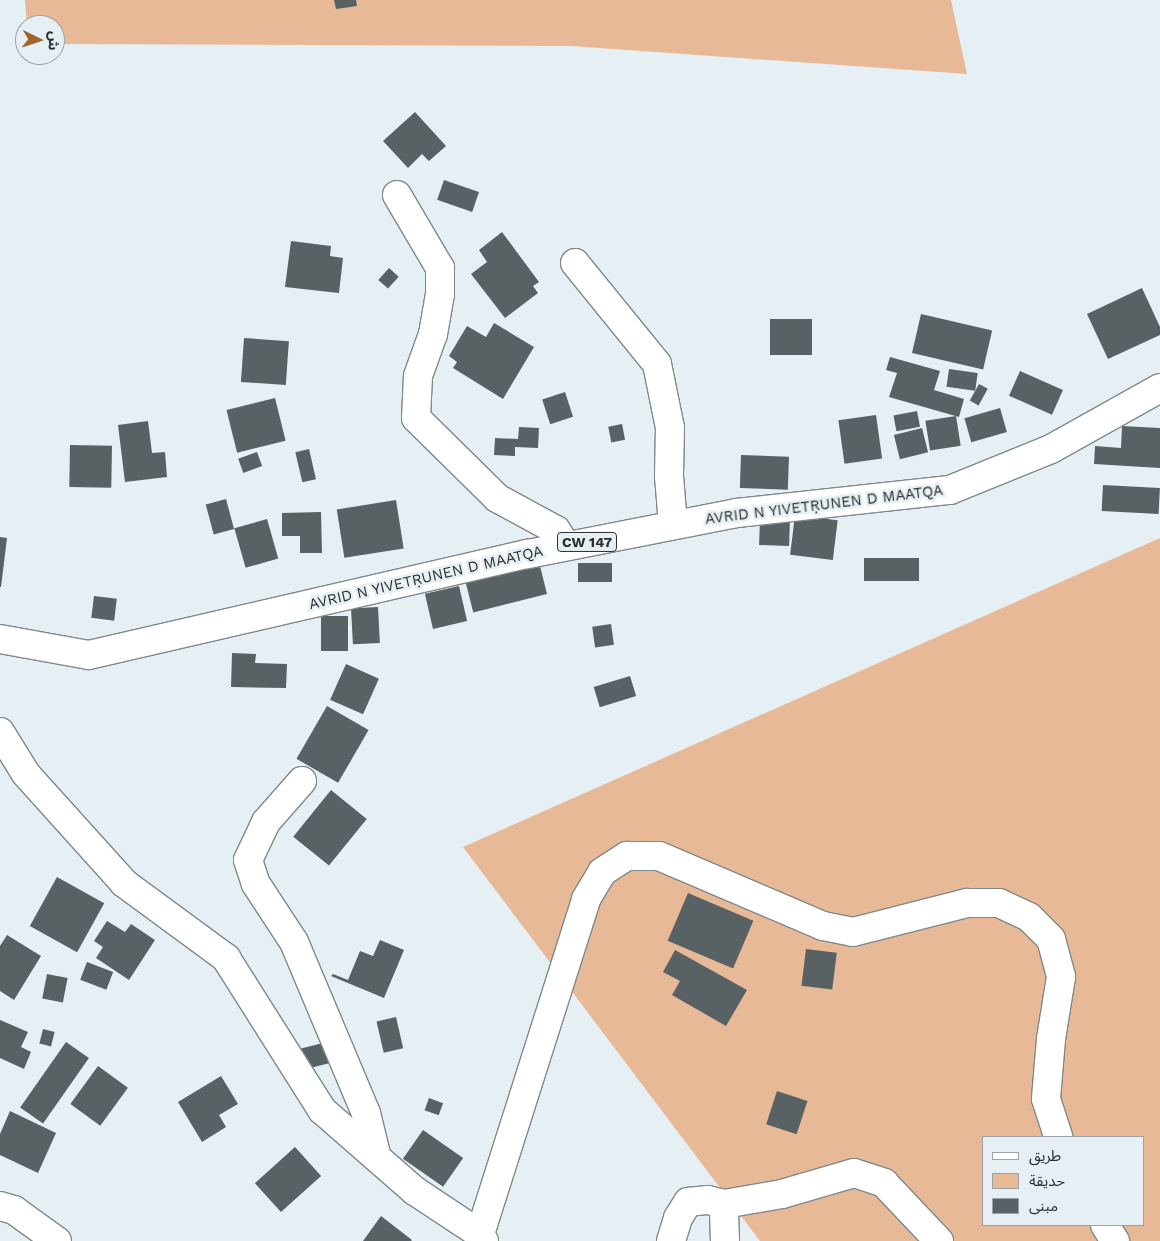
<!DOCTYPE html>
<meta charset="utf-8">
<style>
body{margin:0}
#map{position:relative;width:1160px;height:1241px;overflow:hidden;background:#e6f0f4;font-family:"Work Sans","Noto Sans Arabic",sans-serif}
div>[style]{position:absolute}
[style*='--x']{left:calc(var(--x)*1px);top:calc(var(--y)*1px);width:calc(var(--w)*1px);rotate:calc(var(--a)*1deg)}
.green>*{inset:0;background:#e7b996}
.building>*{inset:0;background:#586164;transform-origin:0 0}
.roads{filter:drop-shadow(1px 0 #7f898c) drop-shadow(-1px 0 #7f898c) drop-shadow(0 1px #7f898c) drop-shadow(0 -1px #7f898c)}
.minor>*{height:28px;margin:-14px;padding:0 14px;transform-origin:14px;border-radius:14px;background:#fff}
.primary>*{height:28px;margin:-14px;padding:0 14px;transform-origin:14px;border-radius:14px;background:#fff}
span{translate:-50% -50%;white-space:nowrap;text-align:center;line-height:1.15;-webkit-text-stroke:5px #e6f0f4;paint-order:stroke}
.shield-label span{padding:1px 4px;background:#e6f0f4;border:1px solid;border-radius:4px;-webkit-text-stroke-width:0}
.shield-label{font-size:14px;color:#292d2e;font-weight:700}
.street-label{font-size:15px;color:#292d2e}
.legend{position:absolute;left:982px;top:1136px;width:162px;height:90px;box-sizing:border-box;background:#e6f0f4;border:1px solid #9aa2a5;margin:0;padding:6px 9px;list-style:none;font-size:15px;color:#292d2e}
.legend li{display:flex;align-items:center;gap:10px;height:25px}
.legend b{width:25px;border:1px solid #9aa2a5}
.north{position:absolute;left:15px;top:15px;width:50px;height:50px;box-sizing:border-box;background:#e6f0f4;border:1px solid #9aa2a5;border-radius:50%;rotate:94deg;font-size:14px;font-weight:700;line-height:20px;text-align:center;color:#292d2e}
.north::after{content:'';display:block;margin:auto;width:18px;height:22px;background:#a2622b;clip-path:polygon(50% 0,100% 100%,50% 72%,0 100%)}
</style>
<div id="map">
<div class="green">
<i style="clip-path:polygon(25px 0,951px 0,967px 74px,571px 46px,55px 44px,55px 25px,27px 25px)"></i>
<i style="clip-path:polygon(evenodd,1160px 538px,1160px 1241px,760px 1241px,463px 847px,1160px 538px,984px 1137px,1144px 1137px,1144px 1225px,984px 1225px,984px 1137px)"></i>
</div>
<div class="building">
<i style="clip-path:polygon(334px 0,356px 0,357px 6px,336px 9px)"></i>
<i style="clip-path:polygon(415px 112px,446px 146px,429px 161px,422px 154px,408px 168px,383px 141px)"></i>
<i style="left:444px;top:180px;width:37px;height:21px;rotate:19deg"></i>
<i style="clip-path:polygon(502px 232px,539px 282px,533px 286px,538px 293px,505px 318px,471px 274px,487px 262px,479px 250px)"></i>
<i style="clip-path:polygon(291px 241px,331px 246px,330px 256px,343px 258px,339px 293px,285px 287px)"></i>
<i style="left:389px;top:268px;width:13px;height:16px;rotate:42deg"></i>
<i style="clip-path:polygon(1142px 288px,1160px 327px,1160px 335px,1108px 359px,1087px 314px)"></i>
<i style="left:921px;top:314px;width:73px;height:40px;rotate:13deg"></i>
<i style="left:812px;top:319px;width:36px;height:42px;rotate:90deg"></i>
<i style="clip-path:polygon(494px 323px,534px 347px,503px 399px,453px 368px,457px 362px,449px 356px,467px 326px,486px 337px)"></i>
<i style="left:244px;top:338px;width:45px;height:44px;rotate:4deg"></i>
<i style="clip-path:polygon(890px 357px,940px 371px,934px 390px,964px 399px,959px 417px,889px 397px,897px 373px,886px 370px)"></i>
<i style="left:949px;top:369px;width:29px;height:18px;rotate:8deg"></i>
<i style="left:1020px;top:371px;width:47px;height:27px;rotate:24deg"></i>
<i style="left:979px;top:384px;width:10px;height:19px;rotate:29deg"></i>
<i style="left:565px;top:392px;width:26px;height:24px;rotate:72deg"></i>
<i style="left:275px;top:398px;width:44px;height:50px;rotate:76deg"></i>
<i style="left:1000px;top:408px;width:25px;height:37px;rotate:74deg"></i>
<i style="left:917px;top:411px;width:16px;height:24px;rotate:79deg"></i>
<i style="left:876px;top:415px;width:44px;height:38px;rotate:82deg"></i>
<i style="left:956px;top:416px;width:30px;height:31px;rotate:81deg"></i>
<i style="clip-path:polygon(148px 421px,152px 453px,165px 452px,167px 477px,125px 482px,118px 425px)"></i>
<i style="left:622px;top:424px;width:16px;height:14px;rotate:79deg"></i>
<i style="clip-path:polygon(1122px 426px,1160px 428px,1160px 468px,1094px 464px,1095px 446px,1121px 448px)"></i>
<i style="clip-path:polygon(519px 427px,539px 428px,538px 448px,515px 447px,515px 456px,494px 455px,495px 438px,518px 439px)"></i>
<i style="left:922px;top:428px;width:25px;height:29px;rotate:76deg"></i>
<i style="left:70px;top:445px;width:42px;height:42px;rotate:1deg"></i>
<i style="left:309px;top:449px;width:31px;height:14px;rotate:77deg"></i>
<i style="left:257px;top:452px;width:15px;height:20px;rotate:70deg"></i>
<i style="left:741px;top:455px;width:48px;height:33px;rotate:2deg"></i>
<i style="left:1103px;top:485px;width:57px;height:26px;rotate:3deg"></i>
<i style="left:226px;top:499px;width:31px;height:21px;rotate:75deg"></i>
<i style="left:396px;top:500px;width:49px;height:60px;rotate:81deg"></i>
<i style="clip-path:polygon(321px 512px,322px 553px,300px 553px,300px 536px,282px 536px,282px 513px)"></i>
<i style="left:795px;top:515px;width:43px;height:40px;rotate:7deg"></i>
<i style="left:267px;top:519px;width:41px;height:34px;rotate:74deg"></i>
<i style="left:760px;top:519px;width:30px;height:26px;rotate:2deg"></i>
<i style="clip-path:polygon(0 537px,7px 538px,1px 587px,0 587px)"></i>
<i style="left:864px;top:558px;width:55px;height:23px"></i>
<i style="left:539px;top:562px;width:33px;height:76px;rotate:76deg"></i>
<i style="left:578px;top:563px;width:34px;height:19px"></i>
<i style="left:459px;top:586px;width:36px;height:35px;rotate:77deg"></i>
<i style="left:94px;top:596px;width:23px;height:22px;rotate:7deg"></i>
<i style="left:378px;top:607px;width:36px;height:27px;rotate:87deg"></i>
<i style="left:321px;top:616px;width:27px;height:35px"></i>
<i style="left:611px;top:624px;width:21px;height:19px;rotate:82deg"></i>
<i style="clip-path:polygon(232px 653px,256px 654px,255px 663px,287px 664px,286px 688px,231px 687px)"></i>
<i style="left:346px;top:664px;width:36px;height:39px;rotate:24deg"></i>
<i style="left:630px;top:676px;width:21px;height:38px;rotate:73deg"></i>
<i style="left:327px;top:706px;width:48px;height:61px;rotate:30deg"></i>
<i style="left:331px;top:790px;width:46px;height:60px;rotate:39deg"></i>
<i style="left:57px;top:877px;width:54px;height:56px;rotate:29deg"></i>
<i style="left:688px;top:893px;width:71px;height:52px;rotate:23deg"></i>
<i style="clip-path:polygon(107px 921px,125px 932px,131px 924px,155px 940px,129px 980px,96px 958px,103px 947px,94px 941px)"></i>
<i style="clip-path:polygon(7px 935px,41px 956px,14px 1000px,0 991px,0 946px)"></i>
<i style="clip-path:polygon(380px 940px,404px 950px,384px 998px,331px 976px,333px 974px,348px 980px,360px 951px,373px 956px)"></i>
<i style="left:806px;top:949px;width:31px;height:37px;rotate:7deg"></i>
<i style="clip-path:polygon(675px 950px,747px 990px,726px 1026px,672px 995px,680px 981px,663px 972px)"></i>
<i style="left:87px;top:962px;width:28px;height:19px;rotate:21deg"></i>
<i style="left:47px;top:974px;width:21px;height:25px;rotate:11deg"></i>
<i style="left:396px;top:1017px;width:32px;height:20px;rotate:77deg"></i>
<i style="clip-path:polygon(0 1020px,28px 1032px,21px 1047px,31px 1052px,24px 1069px,0 1058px)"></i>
<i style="left:43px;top:1029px;width:12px;height:15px;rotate:14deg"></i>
<i style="left:66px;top:1042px;width:28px;height:80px;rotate:35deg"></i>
<i style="left:327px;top:1042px;width:21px;height:30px;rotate:76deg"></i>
<i style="left:98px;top:1066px;width:37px;height:47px;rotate:36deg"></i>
<i style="clip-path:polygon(221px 1076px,238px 1104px,219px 1115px,226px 1127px,202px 1142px,178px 1102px)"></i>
<i style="left:777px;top:1091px;width:32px;height:35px;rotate:18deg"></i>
<i style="left:429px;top:1098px;width:15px;height:13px;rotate:20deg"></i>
<i style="clip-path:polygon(10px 1111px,56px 1133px,38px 1173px,0 1155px,0 1134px)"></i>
<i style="left:423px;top:1130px;width:49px;height:35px;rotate:35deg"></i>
<i style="left:295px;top:1147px;width:39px;height:54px;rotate:48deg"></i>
<i style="clip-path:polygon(381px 1216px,412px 1240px,411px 1241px,363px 1241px)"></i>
</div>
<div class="roads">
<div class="minor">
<i style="--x:397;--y:195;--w:85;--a:59.5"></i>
<i style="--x:440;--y:268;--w:26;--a:90"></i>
<i style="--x:440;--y:294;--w:41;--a:99.9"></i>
<i style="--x:433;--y:334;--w:45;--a:109.7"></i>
<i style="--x:418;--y:376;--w:42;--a:92.7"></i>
<i style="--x:416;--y:418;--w:114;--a:44.6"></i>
<i style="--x:497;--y:498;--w:67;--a:28.5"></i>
<i style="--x:556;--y:530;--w:19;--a:58"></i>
<i style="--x:575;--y:263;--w:130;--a:50.9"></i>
<i style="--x:657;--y:364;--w:65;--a:78.5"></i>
<i style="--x:670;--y:428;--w:48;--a:91.2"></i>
<i style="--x:669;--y:476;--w:49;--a:85.3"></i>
<i style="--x:0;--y:732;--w:49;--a:58.2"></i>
<i style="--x:26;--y:774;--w:147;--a:48"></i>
<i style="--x:124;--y:883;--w:127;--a:36.3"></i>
<i style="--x:226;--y:958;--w:180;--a:57.7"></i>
<i style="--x:322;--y:1110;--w:123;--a:41.1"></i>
<i style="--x:415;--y:1191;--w:78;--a:33.5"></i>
<i style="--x:480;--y:1234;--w:8;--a:60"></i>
<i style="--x:302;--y:781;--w:55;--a:131.3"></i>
<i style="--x:266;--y:822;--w:42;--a:115.3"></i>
<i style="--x:248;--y:860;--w:25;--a:72"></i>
<i style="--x:256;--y:884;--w:69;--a:56.8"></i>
<i style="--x:294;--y:942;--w:186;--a:67.2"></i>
<i style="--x:366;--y:1113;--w:46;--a:76.3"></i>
<i style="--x:0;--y:1206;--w:15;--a:16"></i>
<i style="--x:14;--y:1210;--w:53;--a:35.8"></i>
<i style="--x:1105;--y:1225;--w:19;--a:58"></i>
<i style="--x:480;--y:1234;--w:351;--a:-72.4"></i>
<i style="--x:586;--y:899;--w:31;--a:-59"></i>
<i style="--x:602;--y:872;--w:30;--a:-33"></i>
<i style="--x:627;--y:856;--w:32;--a:0"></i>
<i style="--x:659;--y:856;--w:178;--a:23.1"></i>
<i style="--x:823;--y:926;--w:31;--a:11"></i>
<i style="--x:853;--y:932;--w:118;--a:-14.3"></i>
<i style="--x:967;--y:903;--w:32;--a:0"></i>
<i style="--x:999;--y:903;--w:33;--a:25"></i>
<i style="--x:1029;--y:917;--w:31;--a:45"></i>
<i style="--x:1051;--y:939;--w:39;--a:75"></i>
<i style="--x:1061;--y:977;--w:63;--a:99.2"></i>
<i style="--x:1051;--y:1039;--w:60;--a:94.8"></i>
<i style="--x:1046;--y:1099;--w:40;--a:72"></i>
<i style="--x:671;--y:1241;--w:24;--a:-73"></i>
<i style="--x:678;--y:1218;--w:19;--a:-58"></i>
<i style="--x:688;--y:1202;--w:20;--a:-6"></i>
<i style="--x:708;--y:1200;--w:16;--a:14"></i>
<i style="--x:725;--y:1241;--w:37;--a:-92"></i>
<i style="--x:724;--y:1204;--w:59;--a:-9.8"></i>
<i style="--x:782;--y:1194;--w:75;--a:-16.3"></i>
<i style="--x:854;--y:1173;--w:32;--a:18"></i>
<i style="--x:884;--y:1183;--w:80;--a:46.5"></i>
</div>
<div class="primary">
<i style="--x:0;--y:639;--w:90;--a:10.2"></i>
<i style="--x:89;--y:655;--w:450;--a:-13"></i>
<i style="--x:528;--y:554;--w:213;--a:-11.1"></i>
<i style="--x:737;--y:513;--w:214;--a:-6.2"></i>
<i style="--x:950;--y:490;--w:109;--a:-22.1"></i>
<i style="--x:1051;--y:449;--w:125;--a:-29.2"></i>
</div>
</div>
<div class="shield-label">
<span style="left:587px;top:542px">CW 147</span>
</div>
<div class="street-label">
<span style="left:824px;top:505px;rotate:-7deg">AVRID N YIVETṚUNEN D MAATQA</span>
<span style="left:426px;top:578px;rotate:-13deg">AVRID N YIVETṚUNEN D MAATQA</span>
</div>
<ul class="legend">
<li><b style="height:6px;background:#fff"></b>طريق</li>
<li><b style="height:14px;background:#e7b996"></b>حديقة</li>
<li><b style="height:14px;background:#586164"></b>مبنى</li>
</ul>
<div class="north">ش</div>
</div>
